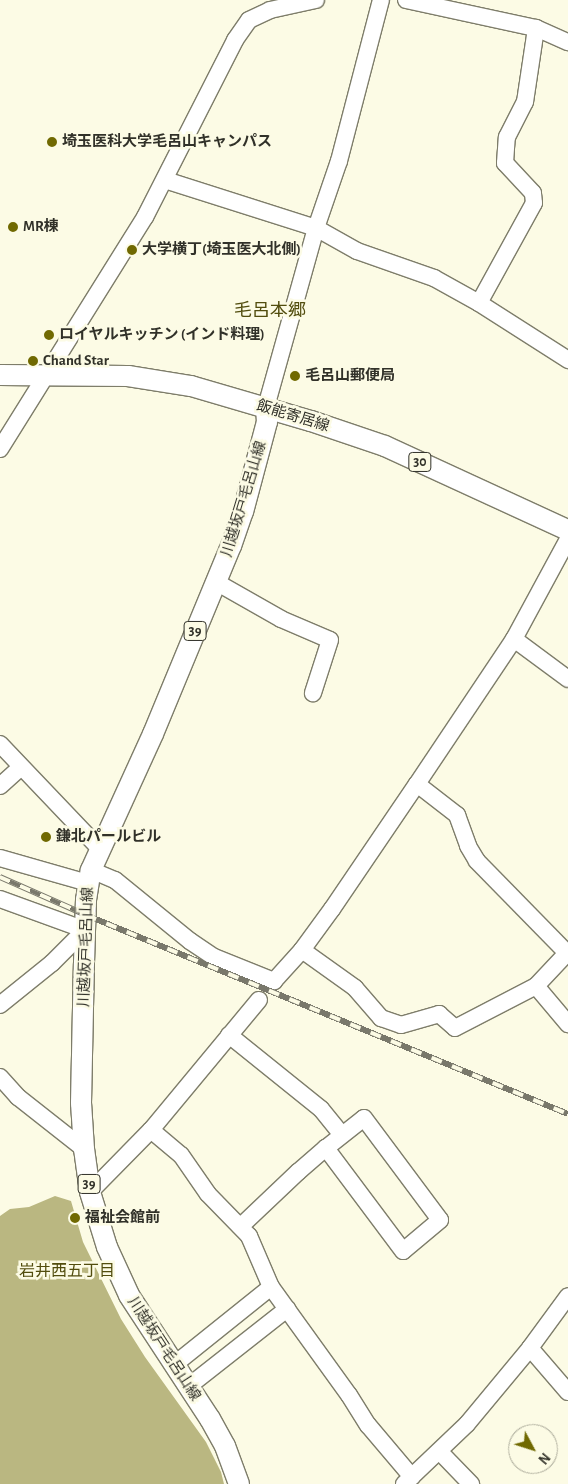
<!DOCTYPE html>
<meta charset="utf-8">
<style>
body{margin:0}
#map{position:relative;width:568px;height:1484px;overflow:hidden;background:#fcfbe5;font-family:"Alegreya Sans","Noto Sans JP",sans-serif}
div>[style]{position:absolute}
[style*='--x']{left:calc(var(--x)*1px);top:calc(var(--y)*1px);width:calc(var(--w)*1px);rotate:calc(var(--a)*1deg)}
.forest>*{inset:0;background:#bab781}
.roads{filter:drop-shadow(1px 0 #7e7d6a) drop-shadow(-1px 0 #7e7d6a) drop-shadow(0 1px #7e7d6a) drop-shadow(0 -1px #7e7d6a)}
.minor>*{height:16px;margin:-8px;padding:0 8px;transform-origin:8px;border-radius:8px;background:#fff}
.major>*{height:20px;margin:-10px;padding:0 10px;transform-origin:10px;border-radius:10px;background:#fff}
.rail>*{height:5.5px;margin-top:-2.75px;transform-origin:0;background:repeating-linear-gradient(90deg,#fcfbe5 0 11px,#79786b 0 22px);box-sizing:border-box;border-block:1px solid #79786b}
.dots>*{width:14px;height:14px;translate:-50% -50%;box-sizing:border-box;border:2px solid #fcfbe5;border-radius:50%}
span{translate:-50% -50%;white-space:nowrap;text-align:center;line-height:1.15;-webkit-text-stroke:5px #fcfbe5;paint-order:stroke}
.shield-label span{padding:1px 4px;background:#fcfbe5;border:1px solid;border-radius:4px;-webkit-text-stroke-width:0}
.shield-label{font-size:14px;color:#313129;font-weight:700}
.poi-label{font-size:15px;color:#313129;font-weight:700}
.left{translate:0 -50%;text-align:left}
.street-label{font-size:15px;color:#313129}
.neighbourhood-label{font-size:16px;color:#524d0e}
.quarter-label{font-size:18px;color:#524d0e}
.north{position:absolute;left:508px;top:1424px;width:50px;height:50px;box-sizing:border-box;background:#fcfbe5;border:1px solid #abaa9a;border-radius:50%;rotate:130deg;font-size:14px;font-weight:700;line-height:20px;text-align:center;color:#313129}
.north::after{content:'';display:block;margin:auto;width:18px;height:22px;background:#706901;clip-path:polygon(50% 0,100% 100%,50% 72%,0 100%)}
</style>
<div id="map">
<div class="forest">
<i style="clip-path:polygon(55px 1196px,71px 1201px,83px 1242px,121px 1319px,145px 1357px,206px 1442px,221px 1472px,224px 1484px,0 1484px,0 1216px,10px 1209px,29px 1207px)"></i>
</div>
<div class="roads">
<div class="minor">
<i style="--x:406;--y:0;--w:133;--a:12.2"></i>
<i style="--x:536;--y:28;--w:35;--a:24"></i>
<i style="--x:165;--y:180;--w:158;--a:17.6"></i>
<i style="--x:316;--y:228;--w:47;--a:29.3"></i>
<i style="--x:357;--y:251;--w:82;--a:19.3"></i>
<i style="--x:434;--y:278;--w:51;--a:29.1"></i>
<i style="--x:479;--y:303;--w:106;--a:32.6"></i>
<i style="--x:479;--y:303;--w:114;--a:-61.2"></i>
<i style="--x:534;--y:203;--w:10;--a:-96"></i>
<i style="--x:533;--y:193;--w:41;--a:-133"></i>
<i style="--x:505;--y:163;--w:26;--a:-86"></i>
<i style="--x:507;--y:137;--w:39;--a:-63"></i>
<i style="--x:525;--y:102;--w:75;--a:-81.5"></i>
<i style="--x:266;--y:407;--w:186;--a:-74.4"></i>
<i style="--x:316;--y:228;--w:71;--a:-71.1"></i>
<i style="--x:339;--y:161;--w:166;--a:-75.4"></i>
<i style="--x:0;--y:449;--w:274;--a:-58"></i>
<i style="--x:145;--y:217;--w:199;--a:-63"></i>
<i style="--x:235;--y:40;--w:24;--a:-55"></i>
<i style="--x:249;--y:20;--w:23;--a:-25"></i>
<i style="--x:270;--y:10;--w:47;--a:-12.3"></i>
<i style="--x:216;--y:582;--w:75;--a:29.6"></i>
<i style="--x:281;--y:619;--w:53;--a:23.2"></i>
<i style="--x:330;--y:640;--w:56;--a:107.8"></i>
<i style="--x:514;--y:639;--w:67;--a:36.5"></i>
<i style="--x:0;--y:744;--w:144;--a:46.4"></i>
<i style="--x:417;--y:784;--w:51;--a:37.8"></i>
<i style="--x:457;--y:815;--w:33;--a:70"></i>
<i style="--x:468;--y:846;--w:17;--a:59"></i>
<i style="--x:477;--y:861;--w:129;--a:45.6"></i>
<i style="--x:0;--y:786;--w:28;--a:-42"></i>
<i style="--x:0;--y:858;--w:91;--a:15.9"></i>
<i style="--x:91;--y:870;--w:26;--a:23"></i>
<i style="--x:115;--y:880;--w:97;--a:39.1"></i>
<i style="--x:190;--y:941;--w:29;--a:34"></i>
<i style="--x:214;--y:957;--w:65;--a:21.8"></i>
<i style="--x:274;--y:981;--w:42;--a:-47.9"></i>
<i style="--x:302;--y:950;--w:51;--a:-53.8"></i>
<i style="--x:332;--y:909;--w:151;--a:-55.8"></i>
<i style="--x:417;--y:784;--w:174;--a:-56.2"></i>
<i style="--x:514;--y:639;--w:114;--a:-61.6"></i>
<i style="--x:0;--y:899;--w:90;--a:20"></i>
<i style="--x:85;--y:930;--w:47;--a:135"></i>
<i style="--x:52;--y:963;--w:67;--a:141.1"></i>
<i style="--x:302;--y:950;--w:65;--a:35.6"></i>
<i style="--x:355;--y:988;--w:40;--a:49"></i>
<i style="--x:381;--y:1018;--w:21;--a:19"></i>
<i style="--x:401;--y:1025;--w:40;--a:-16"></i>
<i style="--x:439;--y:1014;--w:21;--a:41"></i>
<i style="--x:455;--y:1028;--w:91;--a:-27.4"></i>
<i style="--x:536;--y:986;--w:47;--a:-46.7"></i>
<i style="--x:536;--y:986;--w:50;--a:49.9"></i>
<i style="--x:229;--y:1035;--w:118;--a:38.8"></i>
<i style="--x:321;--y:1109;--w:33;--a:51"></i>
<i style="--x:0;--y:1077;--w:27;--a:48"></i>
<i style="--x:18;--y:1097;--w:84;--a:38.2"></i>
<i style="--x:151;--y:1130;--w:39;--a:40"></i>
<i style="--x:181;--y:1155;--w:47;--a:55.3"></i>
<i style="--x:208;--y:1194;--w:59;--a:45.7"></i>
<i style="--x:249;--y:1236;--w:56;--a:66.7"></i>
<i style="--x:271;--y:1287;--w:133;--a:54.2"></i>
<i style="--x:349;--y:1395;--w:36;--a:58"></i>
<i style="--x:368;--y:1425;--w:68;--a:49.8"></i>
<i style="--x:90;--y:1192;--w:87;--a:-45.5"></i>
<i style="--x:151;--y:1130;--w:169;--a:-50.3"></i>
<i style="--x:241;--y:1226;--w:79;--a:-43.5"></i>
<i style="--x:298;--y:1172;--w:37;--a:-41"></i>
<i style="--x:326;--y:1148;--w:48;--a:-38.3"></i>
<i style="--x:364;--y:1118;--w:127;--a:53.3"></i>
<i style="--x:440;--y:1220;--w:48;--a:140"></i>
<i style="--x:403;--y:1251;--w:129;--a:-126.8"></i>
<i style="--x:530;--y:1348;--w:58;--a:49.2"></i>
<i style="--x:175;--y:1364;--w:123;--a:-38.7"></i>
<i style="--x:189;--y:1386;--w:125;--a:-38.2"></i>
<i style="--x:440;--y:1452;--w:45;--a:45.9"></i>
<i style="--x:404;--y:1484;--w:87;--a:-43.6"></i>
<i style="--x:467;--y:1424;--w:99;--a:-50.3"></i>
<i style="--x:530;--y:1348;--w:64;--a:-53.8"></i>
</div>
<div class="major">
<i style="--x:0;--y:375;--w:128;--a:0.4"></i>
<i style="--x:128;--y:376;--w:64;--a:9"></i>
<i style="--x:191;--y:386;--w:125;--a:16.3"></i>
<i style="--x:311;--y:421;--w:78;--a:18.7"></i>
<i style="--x:385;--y:446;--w:201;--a:24.7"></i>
<i style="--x:239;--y:1484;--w:40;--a:-110.2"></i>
<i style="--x:225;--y:1446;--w:31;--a:-119"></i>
<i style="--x:210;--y:1419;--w:148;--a:-123.2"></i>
<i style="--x:129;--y:1295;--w:53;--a:-114.6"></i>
<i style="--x:107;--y:1247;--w:58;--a:-107.2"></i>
<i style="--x:90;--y:1192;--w:43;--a:-97.9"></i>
<i style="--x:84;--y:1149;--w:46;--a:-93.7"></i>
<i style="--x:81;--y:1103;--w:140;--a:-88.8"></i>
<i style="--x:84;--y:963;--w:63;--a:-88.2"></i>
<i style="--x:86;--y:900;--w:30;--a:-81"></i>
<i style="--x:91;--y:870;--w:149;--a:-65.5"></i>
<i style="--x:153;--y:734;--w:204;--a:-67.5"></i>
<i style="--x:231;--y:546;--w:36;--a:-71"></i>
<i style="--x:243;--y:512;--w:93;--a:-75.1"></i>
<i style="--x:267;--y:422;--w:15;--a:-94"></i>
</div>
</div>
<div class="rail">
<i style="--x:0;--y:877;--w:94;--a:23.8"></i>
<i style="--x:86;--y:915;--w:521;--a:22.43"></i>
</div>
<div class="dots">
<i style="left:52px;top:142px;background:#706901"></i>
<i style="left:13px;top:227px;background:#706901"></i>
<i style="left:132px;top:250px;background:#706901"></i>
<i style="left:49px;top:335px;background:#706901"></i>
<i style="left:33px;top:361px;background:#706901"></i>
<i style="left:295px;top:376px;background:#706901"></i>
<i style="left:46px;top:837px;background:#706901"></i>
<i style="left:75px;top:1218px;background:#706901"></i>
</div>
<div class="shield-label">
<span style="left:420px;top:462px">30</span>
<span style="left:195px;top:631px">39</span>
<span style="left:89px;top:1184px">39</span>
</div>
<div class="poi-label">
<span class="left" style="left:62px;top:142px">埼玉医科大学毛呂山キャンパス</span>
<span class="left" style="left:23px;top:227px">MR棟</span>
<span class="left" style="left:142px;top:250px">大学横丁(埼玉医大北側)</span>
<span class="left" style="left:59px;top:335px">ロイヤルキッチン (インド料理)</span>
<span class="left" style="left:43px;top:361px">Chand Star</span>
<span class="left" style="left:305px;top:376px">毛呂山郵便局</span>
<span class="left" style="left:56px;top:837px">鎌北パールビル</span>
<span class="left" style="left:85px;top:1218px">福祉会館前</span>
</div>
<div class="street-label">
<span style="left:293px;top:416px;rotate:17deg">飯能寄居線</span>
<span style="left:244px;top:499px;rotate:-73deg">川越坂戸毛呂山線</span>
<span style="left:86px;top:947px;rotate:-88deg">川越坂戸毛呂山線</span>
<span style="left:164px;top:1349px;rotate:57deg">川越坂戸毛呂山線</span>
</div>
<div class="neighbourhood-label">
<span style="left:67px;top:1271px">岩井西五丁目</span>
</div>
<div class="quarter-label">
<span style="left:270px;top:311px">毛呂本郷</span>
</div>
<div class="north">N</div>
</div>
